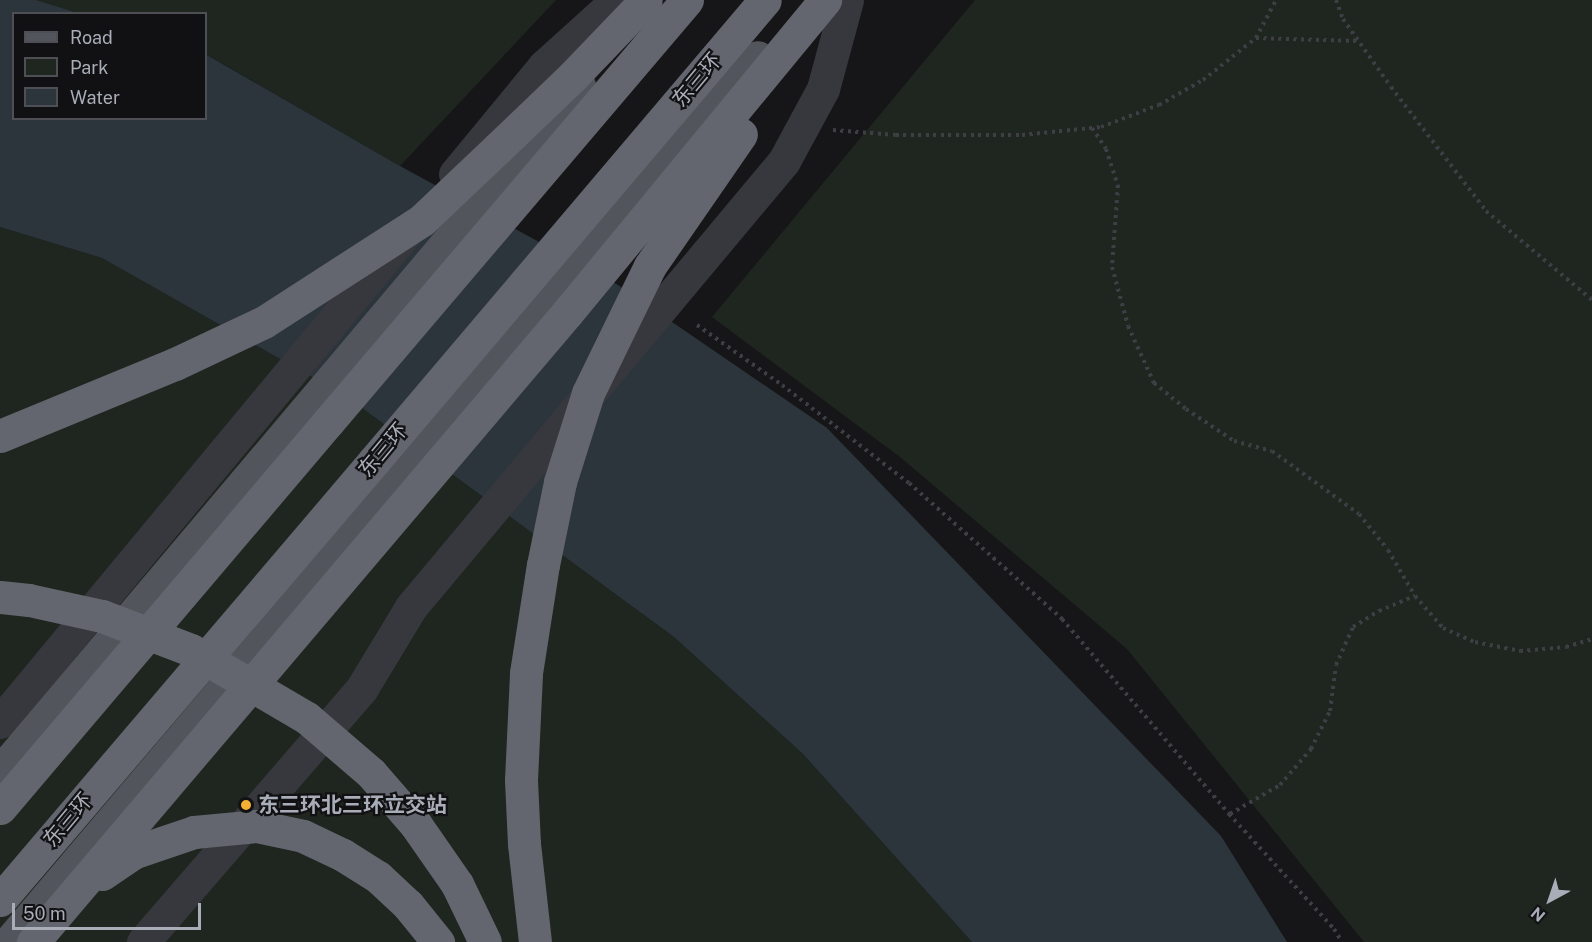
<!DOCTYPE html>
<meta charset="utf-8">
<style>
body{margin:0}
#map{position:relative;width:1592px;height:942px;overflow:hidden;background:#161618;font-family:"Public Sans","Noto Sans SC",sans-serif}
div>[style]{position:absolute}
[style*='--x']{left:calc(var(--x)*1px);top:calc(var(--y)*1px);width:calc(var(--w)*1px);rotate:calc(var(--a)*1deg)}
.green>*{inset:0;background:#1e261f}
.water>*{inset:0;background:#2c353c}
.path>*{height:4px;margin-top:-2px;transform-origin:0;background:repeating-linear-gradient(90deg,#3d3f44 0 3px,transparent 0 7.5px)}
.minor>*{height:33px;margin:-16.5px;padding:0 16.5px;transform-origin:16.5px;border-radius:16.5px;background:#37383d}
.major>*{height:33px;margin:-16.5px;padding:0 16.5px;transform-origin:16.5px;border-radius:16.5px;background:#53555c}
.highway>*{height:33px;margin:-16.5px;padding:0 16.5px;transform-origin:16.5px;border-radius:16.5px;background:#63666e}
.highway-bridge>*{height:33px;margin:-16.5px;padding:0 16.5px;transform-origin:16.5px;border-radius:16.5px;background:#63666e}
.dots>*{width:16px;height:16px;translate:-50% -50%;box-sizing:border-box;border:3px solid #111113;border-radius:50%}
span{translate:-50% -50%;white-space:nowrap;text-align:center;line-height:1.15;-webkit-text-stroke:4.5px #111113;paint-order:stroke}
.street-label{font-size:21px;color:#a8adb8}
.poi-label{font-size:21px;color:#a8adb8;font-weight:700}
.left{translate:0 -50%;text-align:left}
.legend{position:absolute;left:12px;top:12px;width:195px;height:108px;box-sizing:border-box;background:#111113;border:2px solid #4d4f55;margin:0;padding:8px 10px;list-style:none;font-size:18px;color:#a8adb8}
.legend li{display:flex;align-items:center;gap:12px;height:30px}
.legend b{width:30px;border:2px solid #4d4f55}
.north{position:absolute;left:1520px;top:870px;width:60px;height:60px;-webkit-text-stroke:4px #111113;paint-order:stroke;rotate:220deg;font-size:16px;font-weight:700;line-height:24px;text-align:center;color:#a8adb8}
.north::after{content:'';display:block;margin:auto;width:21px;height:27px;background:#a8adb8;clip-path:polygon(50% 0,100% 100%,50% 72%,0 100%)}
.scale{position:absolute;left:12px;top:903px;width:189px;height:27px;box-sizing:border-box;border:3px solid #a8adb8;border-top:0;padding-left:8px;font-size:18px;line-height:21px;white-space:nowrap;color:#a8adb8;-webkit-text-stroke:4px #111113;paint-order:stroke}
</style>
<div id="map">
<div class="green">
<i style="clip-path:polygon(36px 0,556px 0,400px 166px,206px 54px,206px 14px,78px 13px)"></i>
<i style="clip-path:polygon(975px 0,1592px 0,1592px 942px,1364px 942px,1127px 649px,900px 457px,712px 317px)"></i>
<i style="clip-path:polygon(0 227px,102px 258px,347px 397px,674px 637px,803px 754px,972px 942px,0 942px)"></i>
</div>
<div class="water">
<i style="clip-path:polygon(0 0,36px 0,78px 13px,14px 14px,14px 118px,206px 118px,207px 55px,400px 166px,618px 285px,827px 428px,1221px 836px,1287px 942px,972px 942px,803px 754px,674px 637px,347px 397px,102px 258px,0 227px)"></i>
</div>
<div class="path">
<i style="--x:1336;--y:0;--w:20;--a:70"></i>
<i style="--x:1343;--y:19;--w:83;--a:54.8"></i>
<i style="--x:1391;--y:87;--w:156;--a:52.5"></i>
<i style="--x:1486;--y:211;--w:138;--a:40"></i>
<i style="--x:1256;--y:38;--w:102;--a:1.7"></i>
<i style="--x:1092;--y:128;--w:25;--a:56"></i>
<i style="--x:1106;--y:149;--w:38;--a:72"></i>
<i style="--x:1118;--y:185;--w:82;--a:94.2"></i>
<i style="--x:1112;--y:267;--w:61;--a:74.8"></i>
<i style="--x:1128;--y:326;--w:63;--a:65.5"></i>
<i style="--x:1154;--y:383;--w:41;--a:39.1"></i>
<i style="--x:1186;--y:409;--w:58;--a:33.7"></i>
<i style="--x:1234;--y:441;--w:39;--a:15"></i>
<i style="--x:1272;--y:451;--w:107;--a:35.9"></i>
<i style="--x:1359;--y:514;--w:46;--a:51.1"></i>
<i style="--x:1388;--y:550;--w:53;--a:59.6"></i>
<i style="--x:1415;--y:596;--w:43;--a:48.8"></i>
<i style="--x:1443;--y:628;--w:35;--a:24"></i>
<i style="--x:1475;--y:642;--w:46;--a:11.3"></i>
<i style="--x:1520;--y:651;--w:46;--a:-5"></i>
<i style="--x:1566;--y:647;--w:27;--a:-17"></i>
<i style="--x:833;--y:130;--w:63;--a:4.5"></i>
<i style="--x:896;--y:135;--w:126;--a:0"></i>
<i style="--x:1022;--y:135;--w:79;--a:-5.8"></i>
<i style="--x:1101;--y:127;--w:62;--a:-20.8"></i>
<i style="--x:1159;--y:105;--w:51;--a:-29.6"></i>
<i style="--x:1203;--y:80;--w:68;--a:-38.4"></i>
<i style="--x:1256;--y:38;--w:43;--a:-62.2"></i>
<i style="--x:697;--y:325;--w:104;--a:35.2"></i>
<i style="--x:782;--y:385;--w:160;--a:37.7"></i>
<i style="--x:909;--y:483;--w:205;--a:41.6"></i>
<i style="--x:1062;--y:619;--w:257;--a:49.4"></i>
<i style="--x:1229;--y:814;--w:156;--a:47.6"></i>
<i style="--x:1334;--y:929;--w:15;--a:58"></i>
<i style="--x:1230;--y:814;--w:58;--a:-30.1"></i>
<i style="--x:1280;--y:785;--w:48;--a:-49.3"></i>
<i style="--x:1311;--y:749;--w:42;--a:-63.4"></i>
<i style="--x:1330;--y:711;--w:46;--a:-82.6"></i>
<i style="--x:1336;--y:665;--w:42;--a:-65.9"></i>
<i style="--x:1353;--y:627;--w:31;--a:-32"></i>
<i style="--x:1379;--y:611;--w:39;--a:-23"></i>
</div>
<div class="minor">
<i style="--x:455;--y:174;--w:140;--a:-50.5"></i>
<i style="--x:544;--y:66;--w:98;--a:-42.1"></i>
<i style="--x:0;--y:722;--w:634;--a:-50.31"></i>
<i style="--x:143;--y:942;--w:335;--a:-49.2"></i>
<i style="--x:362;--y:688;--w:95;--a:-58.8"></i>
<i style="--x:411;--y:607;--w:581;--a:-50.09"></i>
<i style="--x:784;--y:161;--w:82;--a:-61.6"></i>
<i style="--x:823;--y:89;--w:92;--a:-74.9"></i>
</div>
<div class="major">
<i style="--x:0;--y:772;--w:898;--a:-49.83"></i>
<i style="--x:9;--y:942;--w:1159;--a:-49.76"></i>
</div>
<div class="highway">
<i style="--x:498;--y:148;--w:104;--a:-43.8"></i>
<i style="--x:573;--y:76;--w:105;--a:-46.2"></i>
<i style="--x:650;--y:266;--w:160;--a:-55.4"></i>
<i style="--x:567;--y:313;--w:406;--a:-50.5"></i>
<i style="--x:328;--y:422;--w:554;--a:-49.61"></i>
<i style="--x:0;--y:436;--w:189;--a:-22.4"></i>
<i style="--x:175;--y:364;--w:98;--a:-25.3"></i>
<i style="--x:374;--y:461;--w:604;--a:-49.7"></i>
<i style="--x:343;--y:855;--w:41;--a:32.2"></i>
<i style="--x:378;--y:877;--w:41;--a:43"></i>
<i style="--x:408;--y:905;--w:48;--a:51"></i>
<i style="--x:535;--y:942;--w:99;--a:-96.4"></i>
<i style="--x:524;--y:844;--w:64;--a:-92.7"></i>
<i style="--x:521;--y:780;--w:107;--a:-87.3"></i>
<i style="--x:526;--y:673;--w:109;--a:-81.1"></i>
</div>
<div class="highway-bridge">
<i style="--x:264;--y:322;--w:188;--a:-32.8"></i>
<i style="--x:422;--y:220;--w:105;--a:-43.5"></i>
<i style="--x:543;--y:565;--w:85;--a:-78.4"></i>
<i style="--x:560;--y:482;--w:93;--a:-72.5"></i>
<i style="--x:588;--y:393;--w:141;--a:-64"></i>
<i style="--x:0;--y:597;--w:29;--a:6"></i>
<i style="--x:29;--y:600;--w:75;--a:12.4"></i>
<i style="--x:102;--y:616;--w:95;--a:20.9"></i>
<i style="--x:191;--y:650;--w:134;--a:30.4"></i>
<i style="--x:307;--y:718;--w:84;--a:40.7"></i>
<i style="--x:371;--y:773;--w:69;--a:49.1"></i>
<i style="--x:416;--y:825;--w:72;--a:55.2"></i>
<i style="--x:457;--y:884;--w:64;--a:64.2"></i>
<i style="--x:0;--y:808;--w:507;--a:-49.64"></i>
<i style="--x:102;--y:874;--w:40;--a:-34"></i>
<i style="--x:135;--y:852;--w:62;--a:-18.7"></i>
<i style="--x:194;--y:832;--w:62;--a:-5.5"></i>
<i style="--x:256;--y:826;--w:48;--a:12"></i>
<i style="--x:303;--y:836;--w:44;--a:25.4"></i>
<i style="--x:0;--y:900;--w:577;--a:-49.57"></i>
<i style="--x:33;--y:942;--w:825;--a:-49.67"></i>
</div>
<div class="dots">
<i style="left:246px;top:805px;background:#f2b134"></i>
</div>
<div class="street-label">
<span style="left:697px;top:80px;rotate:-50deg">东三环</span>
<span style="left:383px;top:450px;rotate:-50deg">东三环</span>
<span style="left:68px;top:820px;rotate:-50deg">东三环</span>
</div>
<div class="poi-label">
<span class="left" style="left:258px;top:805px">东三环北三环立交站</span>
</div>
<ul class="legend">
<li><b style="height:8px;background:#53555c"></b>Road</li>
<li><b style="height:16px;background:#1e261f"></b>Park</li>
<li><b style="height:16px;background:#2c353c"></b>Water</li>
</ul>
<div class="north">N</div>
<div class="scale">50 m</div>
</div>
